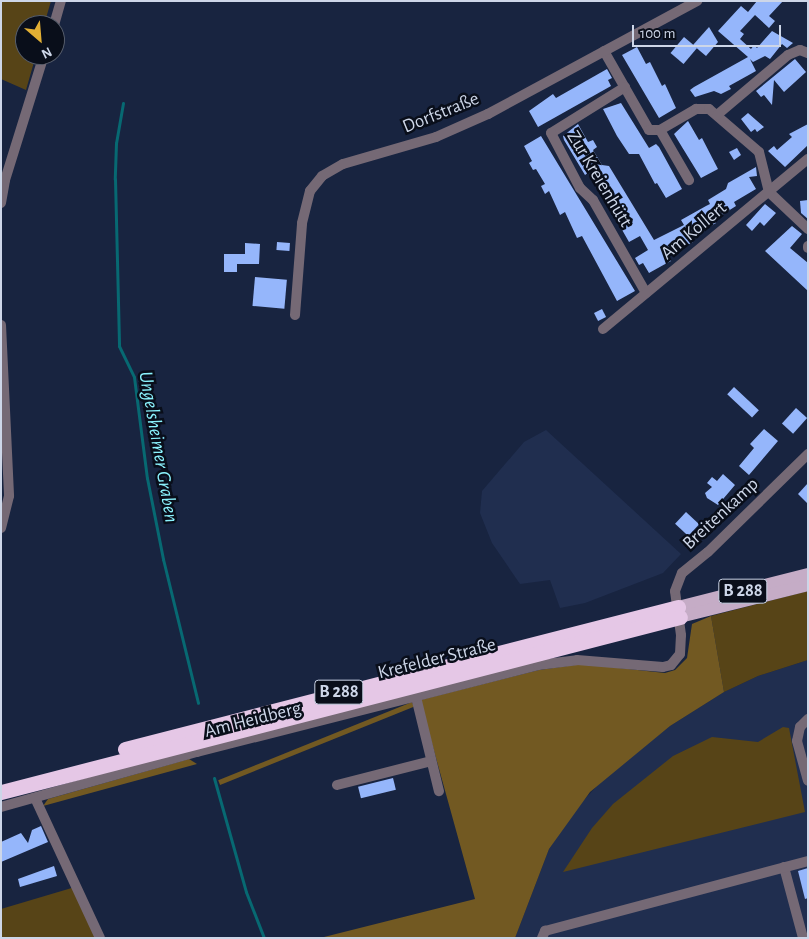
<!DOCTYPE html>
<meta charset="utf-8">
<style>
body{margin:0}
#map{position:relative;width:809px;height:939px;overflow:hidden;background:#182440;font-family:"Alegreya Sans",sans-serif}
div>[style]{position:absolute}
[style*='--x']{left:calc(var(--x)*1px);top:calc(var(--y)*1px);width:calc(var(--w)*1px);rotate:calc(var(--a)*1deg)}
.built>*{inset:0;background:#202e4f}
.green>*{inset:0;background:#574417}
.forest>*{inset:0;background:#725922;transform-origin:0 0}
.stream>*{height:3px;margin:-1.5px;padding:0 1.5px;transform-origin:1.5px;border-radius:1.5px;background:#076972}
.building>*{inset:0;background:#95b6fb;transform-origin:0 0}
.minor>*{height:10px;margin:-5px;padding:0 5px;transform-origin:5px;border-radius:5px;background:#756975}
.major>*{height:12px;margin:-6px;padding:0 6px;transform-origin:6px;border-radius:6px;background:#c5acc6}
.highway>*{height:15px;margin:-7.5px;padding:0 7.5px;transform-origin:7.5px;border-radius:7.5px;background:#e5c7e6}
span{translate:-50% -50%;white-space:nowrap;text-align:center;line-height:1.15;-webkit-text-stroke:5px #090e1a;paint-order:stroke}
.shield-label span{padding:1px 4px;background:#090e1a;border:1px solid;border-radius:4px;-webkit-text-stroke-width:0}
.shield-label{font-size:18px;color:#cdd6e8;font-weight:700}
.street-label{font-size:19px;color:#cdd6e8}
.water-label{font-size:20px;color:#8bf3fe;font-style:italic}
.frame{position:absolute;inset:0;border:2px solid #cdd6e8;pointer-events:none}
.north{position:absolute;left:15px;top:15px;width:50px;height:50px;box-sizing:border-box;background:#090e1a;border:1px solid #575e6c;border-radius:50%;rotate:153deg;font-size:14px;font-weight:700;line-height:20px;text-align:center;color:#cdd6e8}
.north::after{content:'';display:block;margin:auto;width:18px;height:22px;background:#e2af34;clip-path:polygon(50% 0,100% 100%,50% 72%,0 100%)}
.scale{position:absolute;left:632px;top:25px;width:149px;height:22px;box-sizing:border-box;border:2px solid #cdd6e8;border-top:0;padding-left:6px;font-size:15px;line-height:18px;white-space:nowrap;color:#cdd6e8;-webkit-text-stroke:4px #090e1a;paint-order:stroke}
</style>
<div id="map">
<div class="built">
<i style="clip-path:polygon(546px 430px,681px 554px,663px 573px,585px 603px,560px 608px,550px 580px,520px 584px,492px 543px,480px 513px,482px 491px,524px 442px)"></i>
<i style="clip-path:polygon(808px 660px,808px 938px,515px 938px,549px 849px,573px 812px,606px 776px,670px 726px,724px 692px,758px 676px)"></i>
</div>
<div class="green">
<i style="clip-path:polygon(1px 1px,51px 1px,44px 25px,25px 25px,25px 55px,36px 55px,26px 90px,1px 79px)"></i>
<i style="clip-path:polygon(808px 591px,808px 660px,758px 676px,724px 692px,711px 616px)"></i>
<i style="clip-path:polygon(783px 727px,789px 728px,805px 812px,563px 872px,592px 828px,613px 804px,673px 756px,712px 737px,758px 742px)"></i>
<i style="clip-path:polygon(75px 887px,97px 938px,1px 938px,1px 909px)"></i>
</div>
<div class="forest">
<i style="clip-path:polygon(711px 616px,724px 692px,670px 726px,590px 792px,549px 849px,515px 938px,320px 938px,475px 899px,420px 700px,539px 670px,582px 664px,665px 673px,675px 670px,687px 658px,692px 624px)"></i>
<i style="left:412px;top:702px;width:5px;height:209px;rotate:68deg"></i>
<i style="clip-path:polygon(189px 759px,197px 764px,43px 806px,48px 799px)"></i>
</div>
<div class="stream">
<i style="--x:123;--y:103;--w:41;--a:99.9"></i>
<i style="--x:116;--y:143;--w:36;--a:92"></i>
<i style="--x:115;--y:179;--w:167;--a:88.6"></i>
<i style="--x:119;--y:346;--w:34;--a:64"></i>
<i style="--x:134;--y:377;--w:102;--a:82.7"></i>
<i style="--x:147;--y:478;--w:83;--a:78.8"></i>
<i style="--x:163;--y:559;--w:148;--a:76.3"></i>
<i style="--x:214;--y:778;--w:118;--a:74.3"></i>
<i style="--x:246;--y:892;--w:49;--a:68.6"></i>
</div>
<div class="building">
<i style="clip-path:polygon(757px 1px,783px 1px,769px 16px,775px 21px,769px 28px,755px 15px,740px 31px,744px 34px,740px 39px,751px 49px,754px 45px,757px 48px,772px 31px,793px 43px,787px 48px,782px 44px,770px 59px,765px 56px,753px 62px,750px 59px,756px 71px,729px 86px,731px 89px,721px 94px,714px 91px,695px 97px,690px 90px,694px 87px,748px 57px,718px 31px,741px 6px,748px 12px)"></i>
<i style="clip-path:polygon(709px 27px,718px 42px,706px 56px,693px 45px)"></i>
<i style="left:684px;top:37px;width:17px;height:21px;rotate:40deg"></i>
<i style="clip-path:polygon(637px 47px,646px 64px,650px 62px,662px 86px,665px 84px,676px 108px,659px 118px,622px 55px)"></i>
<i style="clip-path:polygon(795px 59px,806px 72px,784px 92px,774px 80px,772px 105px,764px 95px,761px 97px,756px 91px)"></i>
<i style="clip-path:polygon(607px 69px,612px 78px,608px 80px,611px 86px,538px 127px,529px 111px,553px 94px,556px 98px)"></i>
<i style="clip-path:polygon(621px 103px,649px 148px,656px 144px,659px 147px,682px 189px,666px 198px,657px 183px,655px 184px,639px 154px,629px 154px,617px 136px,603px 109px)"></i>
<i style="clip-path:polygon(748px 113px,764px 127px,757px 132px,755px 129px,751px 132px,741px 119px)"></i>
<i style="clip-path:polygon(688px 121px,699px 140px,702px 138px,718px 169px,701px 178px,674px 134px)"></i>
<i style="clip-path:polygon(578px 124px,588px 142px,593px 140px,597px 147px,593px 150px,602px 165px,609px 166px,654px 240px,684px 225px,681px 220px,706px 206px,710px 204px,708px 200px,726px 189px,728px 183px,756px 167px,757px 176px,749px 177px,756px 189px,734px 202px,736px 206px,714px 220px,716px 223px,691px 238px,693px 242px,668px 256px,671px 261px,667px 263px,649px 273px,643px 263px,639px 265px,635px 258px,648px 250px,640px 236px,629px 242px,589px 172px,585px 175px,564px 140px,563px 136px)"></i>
<i style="clip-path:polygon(808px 124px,808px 145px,785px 167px,768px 151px,774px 146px,777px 150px,792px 137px,789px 134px)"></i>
<i style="clip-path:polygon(541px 136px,635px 291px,617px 301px,582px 236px,577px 238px,565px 212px,560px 215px,549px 191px,545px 194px,541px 186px,545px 184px,536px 169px,533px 170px,529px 163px,532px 161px,524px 146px)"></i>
<i style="clip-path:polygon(737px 148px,741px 155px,734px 160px,729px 152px)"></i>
<i style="clip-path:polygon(808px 200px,808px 219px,801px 213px,800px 201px)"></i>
<i style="clip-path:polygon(765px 204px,776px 213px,764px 226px,760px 222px,752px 231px,746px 225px)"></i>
<i style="clip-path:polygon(792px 226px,802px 234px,790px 248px,808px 263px,808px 291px,765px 251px)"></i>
<i style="left:277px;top:242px;width:13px;height:8px;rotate:4deg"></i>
<i style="clip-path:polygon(245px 243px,260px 244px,259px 264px,237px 264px,237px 272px,224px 272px,224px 254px,245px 254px)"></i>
<i style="left:255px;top:277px;width:32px;height:29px;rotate:5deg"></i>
<i style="left:602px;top:309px;width:9px;height:9px;rotate:63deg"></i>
<i style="left:734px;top:387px;width:34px;height:10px;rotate:43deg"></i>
<i style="left:796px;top:408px;width:15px;height:21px;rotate:42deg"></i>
<i style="clip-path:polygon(764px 429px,778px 441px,749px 475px,739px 466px,754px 448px,750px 444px)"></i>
<i style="clip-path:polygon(723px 474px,735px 485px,718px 505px,707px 498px,705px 493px,712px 487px,707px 483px,712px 477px,717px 481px)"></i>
<i style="clip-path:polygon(808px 483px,808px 504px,798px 494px)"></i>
<i style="left:686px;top:512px;width:18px;height:16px;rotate:43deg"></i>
<i style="left:393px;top:778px;width:12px;height:36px;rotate:76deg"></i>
<i style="clip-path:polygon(41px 826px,48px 842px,1px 862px,1px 842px,21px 833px,28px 843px,32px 830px)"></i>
<i style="clip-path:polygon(54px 866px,57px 876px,20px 887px,18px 879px)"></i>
<i style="clip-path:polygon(808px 868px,808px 898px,805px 899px,798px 871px)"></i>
</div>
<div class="minor">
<i style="--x:54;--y:25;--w:25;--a:-74"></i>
<i style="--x:604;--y:51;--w:91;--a:60.3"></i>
<i style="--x:649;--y:130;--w:11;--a:0"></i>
<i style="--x:660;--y:130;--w:42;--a:-30.3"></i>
<i style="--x:696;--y:109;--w:13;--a:0"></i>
<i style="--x:709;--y:109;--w:66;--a:40.7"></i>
<i style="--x:759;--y:152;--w:41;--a:76"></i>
<i style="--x:769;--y:192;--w:54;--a:43.5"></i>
<i style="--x:625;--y:87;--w:87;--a:148.1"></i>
<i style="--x:551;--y:133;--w:62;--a:62.2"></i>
<i style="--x:580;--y:188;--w:18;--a:43"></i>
<i style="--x:593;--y:200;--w:107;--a:60.3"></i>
<i style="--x:717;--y:115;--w:93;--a:-40.2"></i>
<i style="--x:788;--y:55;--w:13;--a:-23"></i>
<i style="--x:800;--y:50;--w:9;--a:21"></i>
<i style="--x:660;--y:130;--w:58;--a:59.9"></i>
<i style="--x:1;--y:203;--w:23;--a:-80"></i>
<i style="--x:5;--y:180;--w:131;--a:-72.7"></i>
<i style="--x:808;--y:246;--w:2;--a:90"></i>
<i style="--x:295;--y:315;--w:92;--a:-85.6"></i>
<i style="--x:302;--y:223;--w:33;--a:-76"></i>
<i style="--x:310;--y:191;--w:19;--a:-51"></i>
<i style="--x:322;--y:176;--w:24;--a:-30"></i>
<i style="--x:343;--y:164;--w:97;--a:-16.2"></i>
<i style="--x:436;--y:137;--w:57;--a:-23.9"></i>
<i style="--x:488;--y:114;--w:238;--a:-28.4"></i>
<i style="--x:1;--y:325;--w:171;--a:87.3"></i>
<i style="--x:9;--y:496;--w:33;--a:104"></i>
<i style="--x:603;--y:329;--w:266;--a:-39.7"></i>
<i style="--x:416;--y:697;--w:97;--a:76.3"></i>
<i style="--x:808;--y:719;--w:11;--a:135"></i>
<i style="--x:800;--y:727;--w:14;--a:102"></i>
<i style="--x:797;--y:741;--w:41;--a:74.6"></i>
<i style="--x:337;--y:785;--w:97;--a:-14.3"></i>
<i style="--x:35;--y:798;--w:154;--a:65.1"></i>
<i style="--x:1;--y:807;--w:204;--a:-15.7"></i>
<i style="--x:197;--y:752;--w:352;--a:-14.3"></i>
<i style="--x:538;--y:665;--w:39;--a:-7"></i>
<i style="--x:577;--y:660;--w:86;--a:4.7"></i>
<i style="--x:663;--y:667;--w:8;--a:-14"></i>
<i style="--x:671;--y:665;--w:14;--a:-51"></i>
<i style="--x:680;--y:654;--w:19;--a:-87"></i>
<i style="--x:681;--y:635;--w:44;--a:-97.8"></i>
<i style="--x:675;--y:591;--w:19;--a:-69"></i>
<i style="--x:682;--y:573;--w:33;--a:-39"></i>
<i style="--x:708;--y:552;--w:140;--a:-44.4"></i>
<i style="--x:784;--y:867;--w:73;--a:75"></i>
<i style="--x:542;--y:938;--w:8;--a:-67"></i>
<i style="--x:545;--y:931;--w:272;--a:-14.9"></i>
</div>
<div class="major">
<i style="--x:678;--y:607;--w:134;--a:-14.2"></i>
<i style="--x:680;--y:617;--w:132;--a:-14"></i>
</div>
<div class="highway">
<i style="--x:125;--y:749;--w:571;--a:-14.4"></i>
<i style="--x:1;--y:792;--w:701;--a:-14.45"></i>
</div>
<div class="shield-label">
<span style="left:743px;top:591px">B 288</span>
<span style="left:339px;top:692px">B 288</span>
</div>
<div class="street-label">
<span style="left:441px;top:113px;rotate:-22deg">Dorfstraße</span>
<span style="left:599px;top:179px;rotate:59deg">Zur Kreienhütt</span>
<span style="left:694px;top:231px;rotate:-40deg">Am Kollert</span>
<span style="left:721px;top:514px;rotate:-43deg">Breitenkamp</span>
<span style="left:437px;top:659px;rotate:-14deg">Krefelder Straße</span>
<span style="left:253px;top:720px;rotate:-14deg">Am Heidberg</span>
</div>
<div class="water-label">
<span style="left:158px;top:447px;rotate:80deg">Ungelsheimer Graben</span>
</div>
<div class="frame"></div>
<div class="north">N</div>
<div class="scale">100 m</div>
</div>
